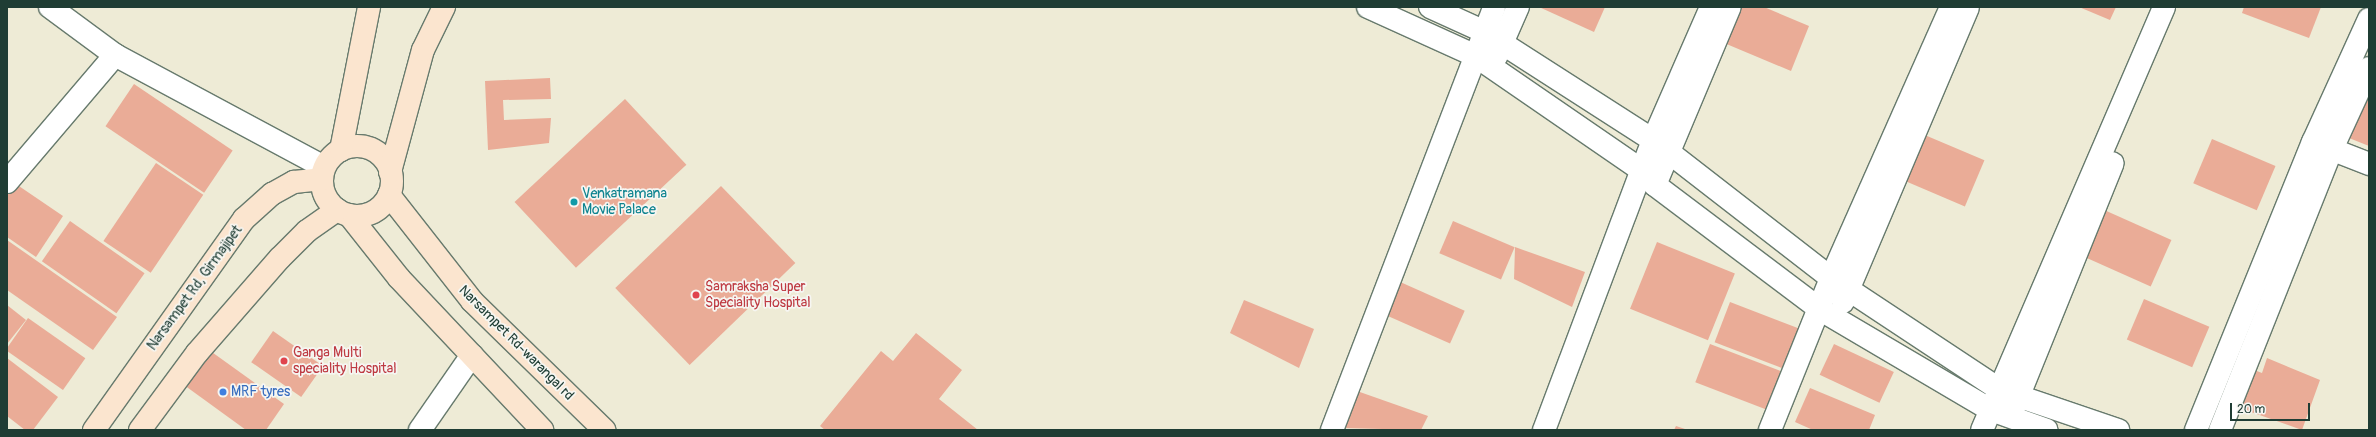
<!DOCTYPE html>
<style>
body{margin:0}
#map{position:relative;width:2376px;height:437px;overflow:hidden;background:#eeebd6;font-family:Pangolin,sans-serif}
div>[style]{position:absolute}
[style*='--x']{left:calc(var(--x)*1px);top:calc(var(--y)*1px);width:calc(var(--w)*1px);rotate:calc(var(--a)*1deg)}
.building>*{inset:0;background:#eaac97;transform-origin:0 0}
.roads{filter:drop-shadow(1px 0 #677a6d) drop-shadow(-1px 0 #677a6d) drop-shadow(0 1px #677a6d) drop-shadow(0 -1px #677a6d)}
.street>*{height:22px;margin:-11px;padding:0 11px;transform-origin:11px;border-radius:11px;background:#fff}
.secondary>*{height:22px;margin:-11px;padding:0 11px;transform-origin:11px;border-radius:11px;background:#fbe5cf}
.secondary>.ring{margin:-11px;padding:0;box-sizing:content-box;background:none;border:22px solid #fbe5cf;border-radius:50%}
.dots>*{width:11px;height:11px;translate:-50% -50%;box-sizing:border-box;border:2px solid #f6f6f2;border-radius:50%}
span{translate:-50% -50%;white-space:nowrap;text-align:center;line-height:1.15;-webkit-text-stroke:3.5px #f6f6f2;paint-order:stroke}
.culture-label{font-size:14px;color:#0d838f}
.left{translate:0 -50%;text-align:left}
.health-label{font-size:14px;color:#be3a42}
.street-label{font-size:14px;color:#1f3d34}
.shop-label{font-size:14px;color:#366cbe}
.frame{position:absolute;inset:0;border:8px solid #1f3d34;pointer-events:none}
.scale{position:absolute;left:2230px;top:403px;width:80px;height:18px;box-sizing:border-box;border:2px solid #1f3d34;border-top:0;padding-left:5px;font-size:12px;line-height:14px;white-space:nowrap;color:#1f3d34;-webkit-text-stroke:3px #f6f6f2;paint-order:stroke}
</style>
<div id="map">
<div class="building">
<i style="clip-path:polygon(1539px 7px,1605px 7px,1594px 32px)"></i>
<i style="clip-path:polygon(1731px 7px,1764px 7px,1809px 26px,1791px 71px,1717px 40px)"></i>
<i style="clip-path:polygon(2079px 7px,2116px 7px,2110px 20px)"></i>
<i style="clip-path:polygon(2244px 7px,2321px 7px,2309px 38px,2242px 13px)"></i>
<i style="clip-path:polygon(550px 78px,551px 99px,503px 100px,504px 120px,551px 118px,549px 143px,488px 150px,485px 81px)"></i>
<i style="left:134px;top:84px;width:119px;height:51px;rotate:34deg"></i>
<i style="clip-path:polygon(2366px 94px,2369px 95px,2369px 146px,2349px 138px)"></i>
<i style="left:625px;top:99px;width:90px;height:151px;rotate:47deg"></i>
<i style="left:1920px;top:133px;width:70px;height:50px;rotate:23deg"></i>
<i style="left:2212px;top:139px;width:69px;height:48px;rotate:23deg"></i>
<i style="left:156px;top:163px;width:57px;height:94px;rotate:34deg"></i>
<i style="clip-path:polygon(13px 182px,63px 216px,36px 257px,7px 237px,7px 190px)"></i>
<i style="left:721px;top:186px;width:107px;height:147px;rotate:46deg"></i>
<i style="left:2102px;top:209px;width:76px;height:51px;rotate:24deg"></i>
<i style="left:70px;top:221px;width:91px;height:49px;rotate:35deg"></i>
<i style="left:1453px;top:221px;width:67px;height:35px;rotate:23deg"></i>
<i style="clip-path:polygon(7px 240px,117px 317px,93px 350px,7px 290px)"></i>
<i style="left:1657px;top:242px;width:84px;height:72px;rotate:22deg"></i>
<i style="clip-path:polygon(1515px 247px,1585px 272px,1572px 307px,1514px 279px)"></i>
<i style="left:1398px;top:281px;width:73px;height:36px;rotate:24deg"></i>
<i style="left:2144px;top:299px;width:71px;height:44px;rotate:23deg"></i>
<i style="clip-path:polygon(1244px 300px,1314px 329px,1299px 368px,1230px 333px)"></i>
<i style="left:1730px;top:302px;width:76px;height:43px;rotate:21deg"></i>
<i style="clip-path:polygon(7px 305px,26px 320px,7px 344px)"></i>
<i style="left:28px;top:318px;width:70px;height:39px;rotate:35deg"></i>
<i style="left:273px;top:331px;width:61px;height:38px;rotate:35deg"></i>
<i style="clip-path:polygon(916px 333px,962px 370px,939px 399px,978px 430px,825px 430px,820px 426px,881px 351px,893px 361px)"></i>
<i style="left:1710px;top:344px;width:76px;height:41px;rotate:21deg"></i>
<i style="left:1834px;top:344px;width:66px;height:34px;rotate:25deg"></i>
<i style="clip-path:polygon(209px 350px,284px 404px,266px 430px,246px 430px,184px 385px)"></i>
<i style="clip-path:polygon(7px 358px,58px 397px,33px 430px,25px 430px,7px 416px)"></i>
<i style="clip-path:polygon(2267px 358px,2320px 380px,2302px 430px,2234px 406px,2249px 368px,2262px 373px)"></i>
<i style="clip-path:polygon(1810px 388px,1875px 415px,1869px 430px,1813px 430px,1795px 422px)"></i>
<i style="clip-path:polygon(1357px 391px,1428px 416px,1421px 430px,1344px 428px)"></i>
<i style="clip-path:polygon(1676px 426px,1688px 430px,1674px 430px)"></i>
</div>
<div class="roads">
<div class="street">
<i style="--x:50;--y:7;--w:81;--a:36.4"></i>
<i style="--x:115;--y:55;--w:237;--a:28.2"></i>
<i style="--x:1368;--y:7;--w:116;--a:24.4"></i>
<i style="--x:1474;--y:55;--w:205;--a:34.5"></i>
<i style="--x:1643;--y:171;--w:18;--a:49"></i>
<i style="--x:1655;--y:185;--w:208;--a:37"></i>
<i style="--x:1821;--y:310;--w:197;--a:30.5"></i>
<i style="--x:1991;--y:410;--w:59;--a:19.7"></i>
<i style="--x:1430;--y:7;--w:58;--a:24.4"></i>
<i style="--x:1483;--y:31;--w:202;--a:32.7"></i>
<i style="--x:1653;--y:140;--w:225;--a:37.8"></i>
<i style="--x:1831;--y:278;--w:203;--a:33.5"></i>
<i style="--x:2000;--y:390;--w:125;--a:18.7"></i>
<i style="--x:1496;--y:57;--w:55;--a:-66.3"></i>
<i style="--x:2318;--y:144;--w:55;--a:21.4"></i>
<i style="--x:7;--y:182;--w:167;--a:-49.6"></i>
<i style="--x:1655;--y:185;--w:193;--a:-67.2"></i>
<i style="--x:1843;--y:302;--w:320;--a:-67"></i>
<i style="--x:2013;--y:410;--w:266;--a:-68"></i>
<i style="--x:420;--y:430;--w:91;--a:-55.3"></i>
<i style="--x:1332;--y:430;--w:453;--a:-69"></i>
<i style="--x:1544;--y:430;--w:310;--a:-69.4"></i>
<i style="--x:1653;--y:140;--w:145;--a:-66.4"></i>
<i style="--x:1770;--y:430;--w:164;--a:-68.1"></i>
<i style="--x:1831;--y:278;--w:296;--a:-66.1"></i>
<i style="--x:1982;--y:430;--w:460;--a:-66.7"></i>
<i style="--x:2196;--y:430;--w:311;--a:-67.9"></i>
<i style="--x:2313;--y:142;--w:135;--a:-65.5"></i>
<i style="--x:2220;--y:430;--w:302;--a:-68.3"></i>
<i style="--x:2332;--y:149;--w:89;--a:-65.4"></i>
</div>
<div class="secondary">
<i class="ring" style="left:322px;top:146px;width:48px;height:48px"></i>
<i style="--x:341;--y:150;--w:146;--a:-78.9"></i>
<i style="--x:390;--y:172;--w:126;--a:-74.9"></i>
<i style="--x:423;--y:50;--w:48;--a:-64"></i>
<i style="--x:389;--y:195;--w:135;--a:51.9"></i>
<i style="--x:472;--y:301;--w:185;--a:44.3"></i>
<i style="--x:349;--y:215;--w:80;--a:51.6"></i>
<i style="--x:399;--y:278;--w:209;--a:46.7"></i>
<i style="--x:94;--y:430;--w:259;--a:-54.6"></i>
<i style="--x:244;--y:219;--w:38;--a:-42"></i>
<i style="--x:272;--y:194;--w:25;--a:-29"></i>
<i style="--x:294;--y:182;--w:28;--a:-6"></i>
<i style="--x:140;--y:430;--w:96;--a:-53.5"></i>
<i style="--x:197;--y:353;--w:126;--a:-48.9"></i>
<i style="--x:280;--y:258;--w:38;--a:-45"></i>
<i style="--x:307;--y:231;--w:37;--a:-35"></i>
</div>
</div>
<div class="dots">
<i style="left:574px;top:202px;background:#0f9aa8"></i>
<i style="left:696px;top:295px;background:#e0444e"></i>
<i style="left:284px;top:361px;background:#e0444e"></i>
<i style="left:223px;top:392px;background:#3f7fe0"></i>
</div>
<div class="culture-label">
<span class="left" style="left:582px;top:202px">Venkatramana<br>Movie Palace</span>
</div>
<div class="health-label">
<span class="left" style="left:705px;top:295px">Samraksha Super<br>Speciality Hospital</span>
<span class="left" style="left:293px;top:361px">Ganga Multi<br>speciality Hospital</span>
</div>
<div class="street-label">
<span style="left:195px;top:288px;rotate:-54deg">Narsampet Rd, Girmajipet</span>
<span style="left:516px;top:343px;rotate:45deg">Narsampet Rd-warangal rd</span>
</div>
<div class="shop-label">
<span class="left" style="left:231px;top:392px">MRF tyres</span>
</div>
<div class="frame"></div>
<div class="scale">20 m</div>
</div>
